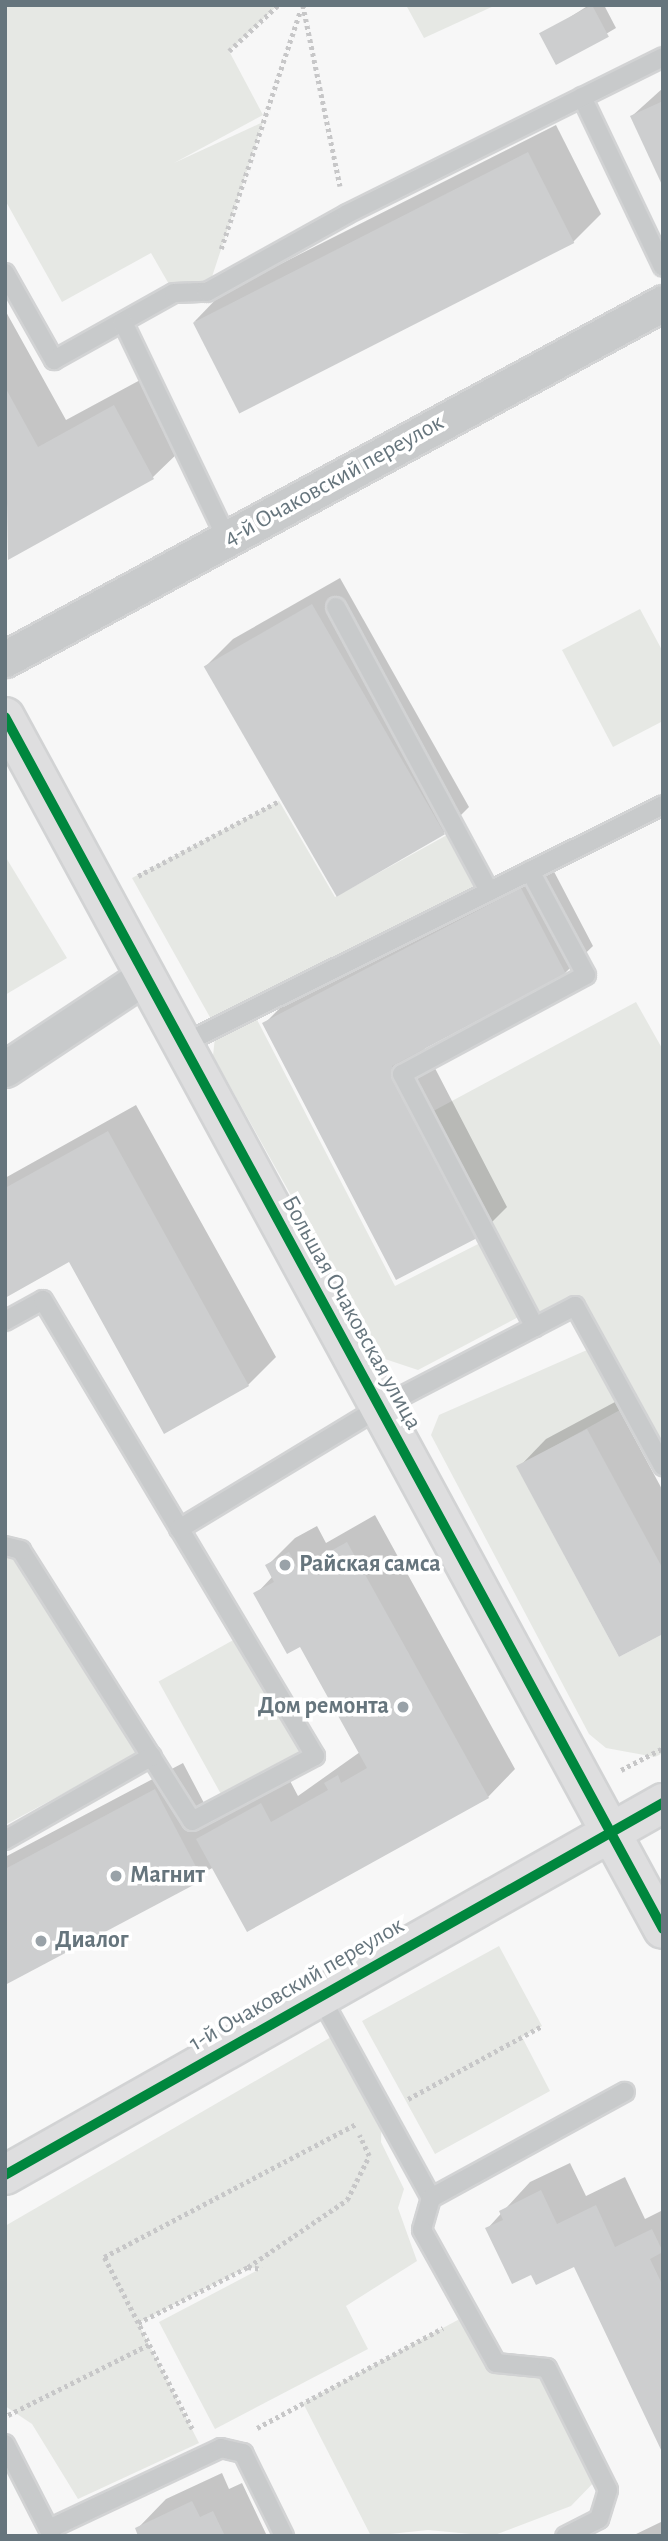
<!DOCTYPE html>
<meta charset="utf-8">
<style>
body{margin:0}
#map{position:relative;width:668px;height:2541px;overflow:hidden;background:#f7f7f7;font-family:"Alegreya Sans",sans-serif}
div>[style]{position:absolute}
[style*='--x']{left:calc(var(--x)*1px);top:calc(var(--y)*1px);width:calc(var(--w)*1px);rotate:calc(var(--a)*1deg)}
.green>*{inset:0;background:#e6e8e4;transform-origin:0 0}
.shadow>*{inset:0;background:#0003}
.building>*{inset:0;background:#cdcecf;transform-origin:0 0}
.path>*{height:4.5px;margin-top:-2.25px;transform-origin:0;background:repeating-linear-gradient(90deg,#c7c7c8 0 3.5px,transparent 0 7px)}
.roads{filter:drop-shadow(2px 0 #d2d3d4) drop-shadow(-2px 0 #d2d3d4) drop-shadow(0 2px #d2d3d4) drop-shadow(0 -2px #d2d3d4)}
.lane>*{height:18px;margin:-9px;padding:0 9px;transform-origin:9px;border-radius:9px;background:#c8cacb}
.street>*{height:35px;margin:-17.5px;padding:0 17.5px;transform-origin:17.5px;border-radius:17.5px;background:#c8cacb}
.secondary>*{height:38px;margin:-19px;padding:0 19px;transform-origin:19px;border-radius:19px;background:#dededf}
.cycleway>*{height:10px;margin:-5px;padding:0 5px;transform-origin:5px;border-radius:5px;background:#00873e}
.dots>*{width:19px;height:19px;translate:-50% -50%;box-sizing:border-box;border:4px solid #fff;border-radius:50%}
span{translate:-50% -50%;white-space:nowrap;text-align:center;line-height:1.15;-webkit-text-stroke:7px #fff;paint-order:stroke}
.street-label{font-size:24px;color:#66757d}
.poi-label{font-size:24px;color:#66757d;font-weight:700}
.left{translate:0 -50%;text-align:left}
.right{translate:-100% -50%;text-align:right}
.frame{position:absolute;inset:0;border:7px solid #66757d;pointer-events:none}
</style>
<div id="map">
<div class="green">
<i style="clip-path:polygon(5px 5px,278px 5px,229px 51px,263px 115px,174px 163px,263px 122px,207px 292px,174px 293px,151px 253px,62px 302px,5px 200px)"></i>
<i style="clip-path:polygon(406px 5px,496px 5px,424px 38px)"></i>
<i style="clip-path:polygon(640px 609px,663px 652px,663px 721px,613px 747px,562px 650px)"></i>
<i style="clip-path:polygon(279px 801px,335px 897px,456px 830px,489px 891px,252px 1010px,395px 1286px,488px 1239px,424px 1116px,636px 1002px,663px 1050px,663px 1466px,629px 1405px,517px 1467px,619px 1657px,663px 1634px,663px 1753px,655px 1757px,606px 1748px,589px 1734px,431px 1435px,439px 1415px,596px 1346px,575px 1306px,535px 1327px,526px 1313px,418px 1370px,382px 1358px,213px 1056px,216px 1028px,132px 878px)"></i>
<i style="clip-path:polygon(5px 856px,67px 958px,5px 995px)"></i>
<i style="clip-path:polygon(5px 1546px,21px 1550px,148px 1748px,5px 1825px)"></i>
<i style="left:246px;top:1633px;width:141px;height:100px;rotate:61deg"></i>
<i style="clip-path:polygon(499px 1946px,542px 2026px,522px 2037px,550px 2091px,435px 2154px,362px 2021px)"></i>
<i style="clip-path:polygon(338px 2033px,382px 2111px,381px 2142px,404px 2189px,398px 2208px,417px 2261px,346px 2306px,368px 2349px,215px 2429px,159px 2322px,260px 2269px,248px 2267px,138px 2323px,199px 2443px,78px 2499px,32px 2424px,5px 2406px,5px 2226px)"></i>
<i style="clip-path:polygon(469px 2314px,496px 2363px,547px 2368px,601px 2475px,571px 2506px,492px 2536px,428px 2530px,371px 2536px,303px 2403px)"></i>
</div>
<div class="shadow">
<i style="clip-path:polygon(589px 5px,604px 5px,616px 28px,557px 63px,542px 35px)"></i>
<i style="clip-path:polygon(663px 88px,663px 183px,632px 116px)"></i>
<i style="clip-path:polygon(556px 125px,601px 214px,573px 242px,194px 322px,221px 294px)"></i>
<i style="clip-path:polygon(5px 310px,66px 420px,142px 379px,181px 450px,153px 477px,9px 557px)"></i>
<i style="clip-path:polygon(340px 578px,469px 807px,442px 834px,206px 666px,233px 639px)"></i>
<i style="clip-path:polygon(549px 862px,593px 946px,565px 973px,424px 1047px,507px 1207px,480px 1234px,264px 1024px,292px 996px)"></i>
<i style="clip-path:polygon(136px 1105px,276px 1357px,248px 1385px,165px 1431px,69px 1260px,5px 1296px,5px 1178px)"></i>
<i style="clip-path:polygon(615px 1402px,663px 1491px,663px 1632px,519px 1467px,546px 1439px)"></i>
<i style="clip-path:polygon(375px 1515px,515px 1769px,488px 1797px,214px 1867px,5px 1983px,5px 1857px,183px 1763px,214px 1822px,288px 1777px,298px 1796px,360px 1752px,301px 1644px,256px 1594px,273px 1576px,267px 1566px,295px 1538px,317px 1526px,326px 1543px)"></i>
<i style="clip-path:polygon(570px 2163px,586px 2196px,625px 2177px,645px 2219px,663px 2210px,663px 2450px,574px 2264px,532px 2272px,487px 2229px,530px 2182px)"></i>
<i style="clip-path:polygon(222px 2473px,229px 2489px,242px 2483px,267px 2536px,140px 2536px,137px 2529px,166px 2499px)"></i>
<i style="clip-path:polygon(663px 2521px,663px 2536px,632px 2536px)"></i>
</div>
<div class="building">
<i style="left:592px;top:5px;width:36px;height:60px;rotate:62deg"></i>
<i style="clip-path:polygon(663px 101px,663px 187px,630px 116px)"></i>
<i style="left:528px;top:152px;width:102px;height:376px;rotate:63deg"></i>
<i style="clip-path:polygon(5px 387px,38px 447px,114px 405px,154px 479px,8px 560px)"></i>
<i style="left:312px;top:604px;width:266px;height:125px;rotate:60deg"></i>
<i style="clip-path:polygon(521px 888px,566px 974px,392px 1066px,481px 1236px,396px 1280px,262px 1023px)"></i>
<i style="clip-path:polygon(108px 1131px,249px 1386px,164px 1434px,69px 1262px,5px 1298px,5px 1188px)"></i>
<i style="clip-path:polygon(587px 1429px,663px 1569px,663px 1634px,619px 1657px,516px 1466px)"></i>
<i style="clip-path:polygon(347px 1542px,489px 1798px,247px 1932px,196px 1839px,261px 1803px,271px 1822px,328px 1790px,324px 1783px,338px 1775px,341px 1783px,367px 1768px,300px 1647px,287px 1654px,253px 1593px,274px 1582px,265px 1565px,289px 1552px,298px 1569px)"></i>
<i style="clip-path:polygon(155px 1789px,203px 1880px,5px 1985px,5px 1869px)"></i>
<i style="clip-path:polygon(541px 2190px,557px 2224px,596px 2205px,615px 2247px,652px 2229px,663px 2252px,650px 2259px,663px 2286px,663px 2454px,574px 2267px,536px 2285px,531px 2275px,512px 2284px,485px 2228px,503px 2220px,499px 2211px)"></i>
<i style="clip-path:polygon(192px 2501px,200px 2517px,213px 2511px,225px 2536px,138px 2536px,135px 2528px)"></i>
</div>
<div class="path">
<i style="--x:303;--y:5;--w:185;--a:78.4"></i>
<i style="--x:229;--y:51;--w:67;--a:-43.2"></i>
<i style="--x:221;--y:249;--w:251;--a:-71.6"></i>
<i style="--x:138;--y:876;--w:160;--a:-28"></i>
<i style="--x:621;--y:1770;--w:47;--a:-27.6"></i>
<i style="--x:408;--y:2099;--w:153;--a:-28.6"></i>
<i style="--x:248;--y:2267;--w:120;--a:-34.1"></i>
<i style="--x:347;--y:2200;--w:49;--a:-63.4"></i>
<i style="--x:369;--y:2156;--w:23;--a:-115"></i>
<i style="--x:138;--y:2323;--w:74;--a:-117.3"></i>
<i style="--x:104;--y:2257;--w:285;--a:-27.8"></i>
<i style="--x:8;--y:2415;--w:157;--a:-26.6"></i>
<i style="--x:257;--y:2428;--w:211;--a:-28.3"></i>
<i style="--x:192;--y:2429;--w:119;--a:-117"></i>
<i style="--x:138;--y:2323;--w:123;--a:-27"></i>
<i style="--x:248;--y:2267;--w:14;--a:8"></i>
</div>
<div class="roads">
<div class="lane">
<i style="--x:582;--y:97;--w:188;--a:64.5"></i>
<i style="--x:5;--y:273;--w:100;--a:60.6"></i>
<i style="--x:54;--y:360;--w:137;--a:-29.2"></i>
<i style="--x:174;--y:293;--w:33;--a:-2"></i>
<i style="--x:207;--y:292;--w:160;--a:-29.1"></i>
<i style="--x:347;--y:214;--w:353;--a:-26.4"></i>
<i style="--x:123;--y:322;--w:241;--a:64.4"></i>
<i style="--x:336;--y:607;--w:323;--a:61.7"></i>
<i style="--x:530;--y:871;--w:118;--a:61.7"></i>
<i style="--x:586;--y:975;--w:209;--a:151.7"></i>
<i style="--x:402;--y:1074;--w:286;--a:62.3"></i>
<i style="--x:181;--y:1045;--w:538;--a:-26.47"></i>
<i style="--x:5;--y:1321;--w:43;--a:-28.9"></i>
<i style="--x:43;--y:1300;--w:531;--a:59.18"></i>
<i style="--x:315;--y:1756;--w:139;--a:152.1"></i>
<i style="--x:192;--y:1821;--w:320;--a:-122.3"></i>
<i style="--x:21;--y:1550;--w:16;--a:-166"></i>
<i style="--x:179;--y:1529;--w:234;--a:-31.2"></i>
<i style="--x:379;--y:1408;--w:221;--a:-27.5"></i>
<i style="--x:575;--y:1306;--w:183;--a:61.2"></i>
<i style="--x:5;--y:1840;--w:169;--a:-29.7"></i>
<i style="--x:320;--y:1996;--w:230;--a:61.2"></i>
<i style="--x:431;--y:2198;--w:221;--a:-28.7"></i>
<i style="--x:431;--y:2198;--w:33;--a:106"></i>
<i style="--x:422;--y:2230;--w:152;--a:60.9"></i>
<i style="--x:496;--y:2363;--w:51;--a:5.6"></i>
<i style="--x:547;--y:2368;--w:136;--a:63.4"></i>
<i style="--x:608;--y:2490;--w:30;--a:107"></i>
<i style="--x:599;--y:2519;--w:38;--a:153"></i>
<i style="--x:5;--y:2444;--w:103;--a:62.9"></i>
<i style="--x:49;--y:2529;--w:190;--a:-25.2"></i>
<i style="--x:221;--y:2448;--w:23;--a:13"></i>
<i style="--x:243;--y:2453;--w:93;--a:63.7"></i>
</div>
<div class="street">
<i style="--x:5;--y:659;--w:748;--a:-28.41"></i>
<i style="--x:5;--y:1069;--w:168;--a:-33.6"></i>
</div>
<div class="secondary">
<i style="--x:5;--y:717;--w:1379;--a:61.5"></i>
<i style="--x:5;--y:2175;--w:756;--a:-29.48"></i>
</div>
</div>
<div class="cycleway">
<i style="--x:5;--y:717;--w:1379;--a:61.5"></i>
<i style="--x:5;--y:2175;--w:756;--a:-29.48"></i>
</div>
<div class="dots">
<i style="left:285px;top:1565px;background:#99a2a8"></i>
<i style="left:403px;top:1707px;background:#99a2a8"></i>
<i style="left:116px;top:1876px;background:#99a2a8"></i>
<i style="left:41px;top:1941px;background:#99a2a8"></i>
</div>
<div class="street-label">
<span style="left:334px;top:481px;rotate:-29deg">4-й Очаковский переулок</span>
<span style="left:351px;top:1313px;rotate:61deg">Большая Очаковская улица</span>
<span style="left:297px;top:1985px;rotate:-30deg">1-й Очаковский переулок</span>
</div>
<div class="poi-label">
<span class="left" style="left:299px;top:1565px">Райская самса</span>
<span class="right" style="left:389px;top:1707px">Дом ремонта</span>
<span class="left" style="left:130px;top:1876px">Магнит</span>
<span class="left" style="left:55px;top:1941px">Диалог</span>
</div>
<div class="frame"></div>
</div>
